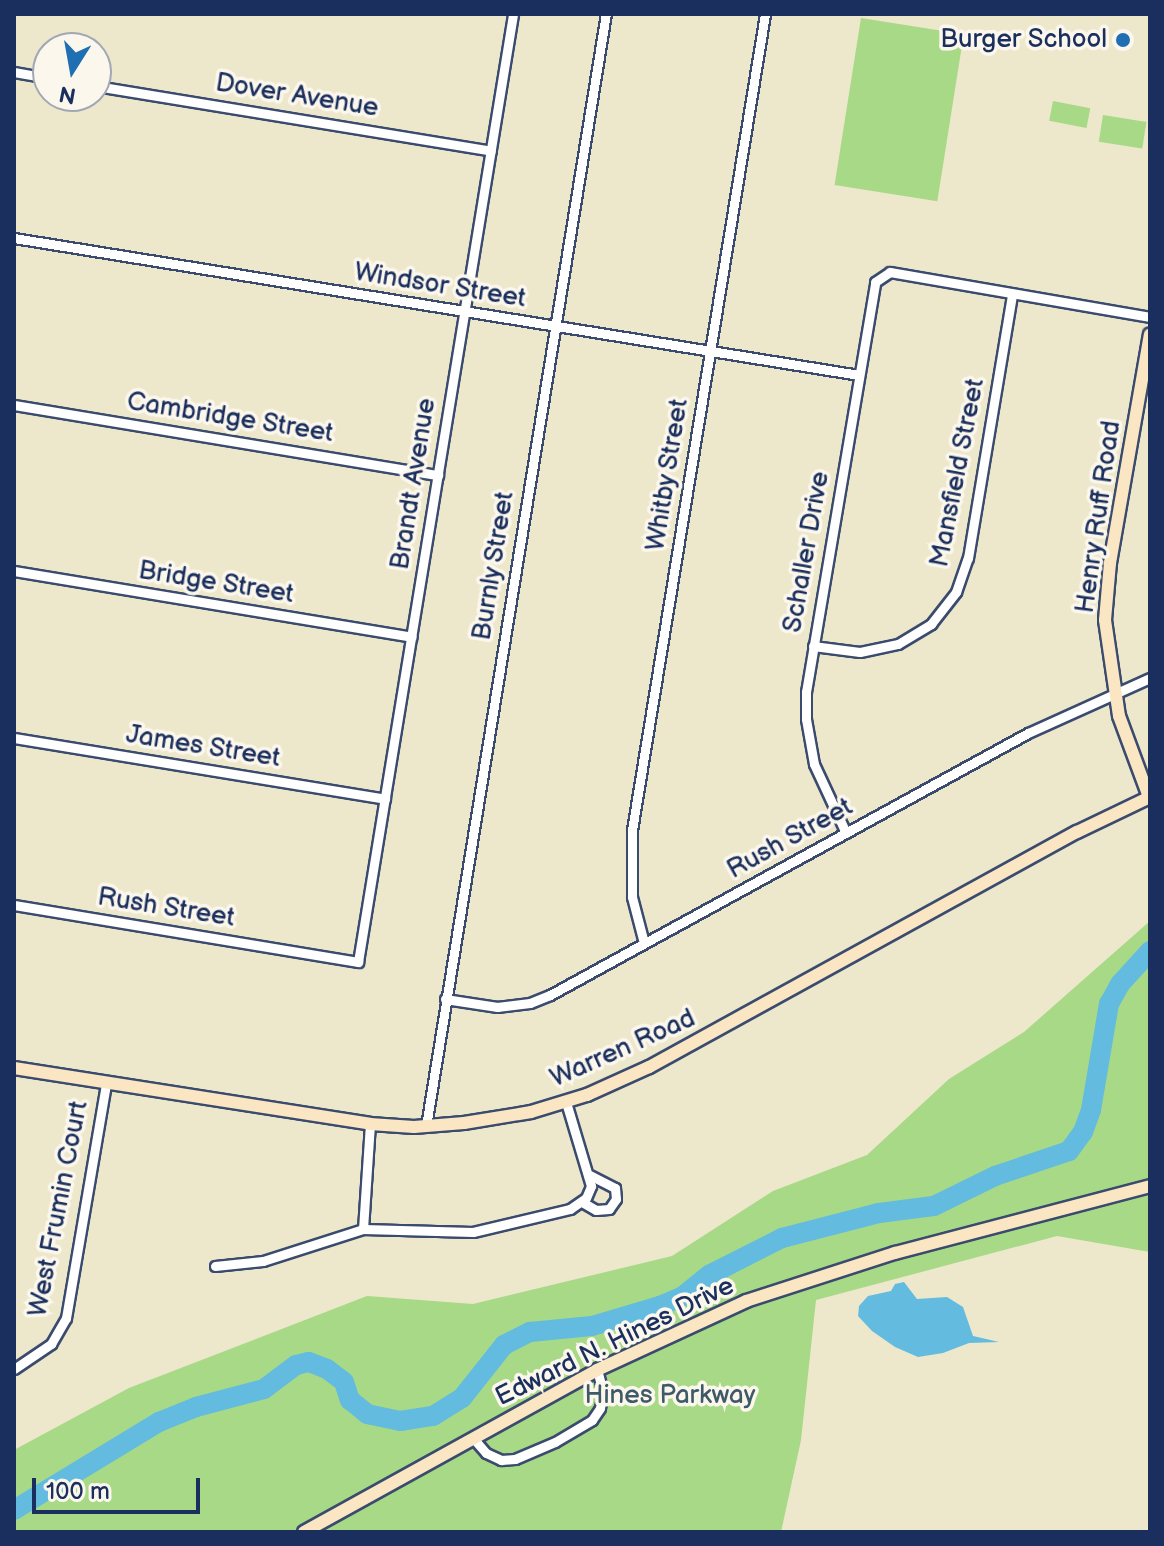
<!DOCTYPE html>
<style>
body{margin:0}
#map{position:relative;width:1164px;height:1546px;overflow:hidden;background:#ede7cc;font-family:"Balsamiq Sans",sans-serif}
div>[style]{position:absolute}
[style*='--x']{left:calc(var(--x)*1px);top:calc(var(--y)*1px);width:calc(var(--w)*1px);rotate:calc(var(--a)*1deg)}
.green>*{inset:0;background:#a7d987;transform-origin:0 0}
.water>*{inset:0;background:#63bbe0}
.river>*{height:20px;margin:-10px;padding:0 10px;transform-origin:10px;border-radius:10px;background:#63bbe0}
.roads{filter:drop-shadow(2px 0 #3a4b6e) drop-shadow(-2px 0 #3a4b6e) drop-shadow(0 2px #3a4b6e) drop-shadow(0 -2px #3a4b6e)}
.street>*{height:9px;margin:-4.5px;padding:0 4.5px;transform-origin:4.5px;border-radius:4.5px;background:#fff}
.secondary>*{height:12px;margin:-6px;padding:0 6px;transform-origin:6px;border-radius:6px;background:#fbe6c4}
.dots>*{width:22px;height:22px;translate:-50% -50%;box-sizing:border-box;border:4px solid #fbf7ec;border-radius:50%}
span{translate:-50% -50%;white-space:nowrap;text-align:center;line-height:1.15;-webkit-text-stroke:7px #fbf7ec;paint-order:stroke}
.poi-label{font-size:26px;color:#1b2f5e}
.right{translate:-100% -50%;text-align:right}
.street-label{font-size:26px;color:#1b2f5e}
.park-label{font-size:26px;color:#3e5a68}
.frame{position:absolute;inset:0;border:16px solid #1b2f5e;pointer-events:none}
.north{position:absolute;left:32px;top:32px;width:80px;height:80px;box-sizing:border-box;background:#fbf7ec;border:2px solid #a1a7b3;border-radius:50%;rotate:191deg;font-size:22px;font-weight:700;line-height:32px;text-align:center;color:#1b2f5e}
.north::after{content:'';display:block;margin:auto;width:28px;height:36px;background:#1f6fb2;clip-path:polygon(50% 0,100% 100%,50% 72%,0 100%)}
.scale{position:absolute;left:32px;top:1478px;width:168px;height:36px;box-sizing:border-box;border:4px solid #1b2f5e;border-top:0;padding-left:10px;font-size:24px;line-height:28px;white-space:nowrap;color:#1b2f5e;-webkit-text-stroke:6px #fbf7ec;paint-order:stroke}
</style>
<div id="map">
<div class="green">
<i style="left:861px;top:18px;width:104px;height:169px;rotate:9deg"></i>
<i style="left:1053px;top:101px;width:38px;height:20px;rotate:11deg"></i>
<i style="left:1103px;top:115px;width:44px;height:27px;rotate:9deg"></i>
<i style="clip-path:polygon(1150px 921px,1150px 1252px,1057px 1236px,816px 1300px,801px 1440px,781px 1532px,14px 1532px,14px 1450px,129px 1388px,367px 1296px,473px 1304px,672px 1256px,773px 1191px,867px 1155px,949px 1079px,1024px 1032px)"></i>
</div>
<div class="water">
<i style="clip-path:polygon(904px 1282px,917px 1299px,947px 1297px,963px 1307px,973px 1336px,999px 1342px,969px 1343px,943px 1353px,918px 1357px,895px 1347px,872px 1331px,858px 1316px,859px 1306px,868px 1296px,891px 1291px,895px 1284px)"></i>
</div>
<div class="river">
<i style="--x:14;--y:1510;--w:170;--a:-31.3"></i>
<i style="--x:159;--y:1422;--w:40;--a:-22"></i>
<i style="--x:196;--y:1407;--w:70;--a:-14.8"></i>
<i style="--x:264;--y:1389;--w:40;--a:-37"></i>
<i style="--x:296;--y:1365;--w:13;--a:-13"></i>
<i style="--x:309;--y:1362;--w:19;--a:21"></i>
<i style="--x:327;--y:1369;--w:21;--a:37"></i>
<i style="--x:344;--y:1382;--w:19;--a:72"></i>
<i style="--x:350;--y:1400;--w:22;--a:39"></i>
<i style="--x:367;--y:1414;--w:34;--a:12"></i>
<i style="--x:400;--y:1421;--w:33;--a:-9"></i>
<i style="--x:433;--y:1416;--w:34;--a:-32"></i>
<i style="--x:462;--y:1398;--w:68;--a:-51.6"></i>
<i style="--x:504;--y:1345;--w:29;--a:-27"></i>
<i style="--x:530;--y:1332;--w:62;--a:-5.5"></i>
<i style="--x:592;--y:1326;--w:71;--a:-16.4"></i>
<i style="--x:660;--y:1306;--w:25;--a:-23"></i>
<i style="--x:683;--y:1296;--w:33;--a:-39"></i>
<i style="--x:709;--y:1275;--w:82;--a:-26.9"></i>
<i style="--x:782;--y:1238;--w:100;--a:-14.5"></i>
<i style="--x:879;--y:1213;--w:55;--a:-7.3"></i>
<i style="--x:934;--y:1206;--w:68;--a:-26.2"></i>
<i style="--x:995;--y:1176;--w:78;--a:-18.7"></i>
<i style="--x:1069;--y:1151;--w:24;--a:-54"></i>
<i style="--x:1083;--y:1132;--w:23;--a:-70"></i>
<i style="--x:1091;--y:1110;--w:108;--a:-80.4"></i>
<i style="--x:1109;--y:1004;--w:23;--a:-61"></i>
<i style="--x:1120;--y:984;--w:45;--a:-47.7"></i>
</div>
<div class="roads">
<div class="street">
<i style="--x:14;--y:72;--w:35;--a:10"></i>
<i style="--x:96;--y:86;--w:400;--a:9.3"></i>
<i style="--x:14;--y:238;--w:856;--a:9.21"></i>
<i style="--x:14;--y:405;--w:430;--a:9.4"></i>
<i style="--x:14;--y:571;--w:403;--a:9.4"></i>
<i style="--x:813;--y:646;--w:47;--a:7.3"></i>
<i style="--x:860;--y:652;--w:39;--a:-12"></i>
<i style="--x:898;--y:644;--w:39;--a:-31"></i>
<i style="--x:931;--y:624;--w:41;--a:-52"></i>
<i style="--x:956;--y:592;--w:36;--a:-71"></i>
<i style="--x:968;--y:558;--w:268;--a:-80.5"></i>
<i style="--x:14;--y:738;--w:376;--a:9.3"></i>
<i style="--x:846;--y:833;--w:76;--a:-114.9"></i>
<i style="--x:814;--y:764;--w:46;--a:-100.1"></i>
<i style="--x:806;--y:719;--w:27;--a:-90"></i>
<i style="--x:806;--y:692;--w:416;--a:-80.4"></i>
<i style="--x:875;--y:282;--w:18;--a:-34"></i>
<i style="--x:890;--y:272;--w:264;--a:9.8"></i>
<i style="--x:14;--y:905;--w:349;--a:9.4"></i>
<i style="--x:358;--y:962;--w:961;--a:-80.71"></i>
<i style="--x:644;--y:943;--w:48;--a:-104.6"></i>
<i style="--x:632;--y:897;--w:67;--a:-90"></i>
<i style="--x:632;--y:830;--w:827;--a:-80.74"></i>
<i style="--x:445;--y:999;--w:53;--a:8.7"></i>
<i style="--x:497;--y:1007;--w:33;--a:-7"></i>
<i style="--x:530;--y:1003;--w:22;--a:-22"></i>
<i style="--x:550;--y:995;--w:545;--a:-28.73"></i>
<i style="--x:1028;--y:733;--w:134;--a:-24.3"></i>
<i style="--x:426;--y:1126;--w:1126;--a:-80.81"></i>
<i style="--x:582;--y:1202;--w:16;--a:30"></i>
<i style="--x:596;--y:1210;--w:13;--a:-4"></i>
<i style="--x:609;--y:1209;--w:12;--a:-55"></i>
<i style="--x:616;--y:1199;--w:11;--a:-95"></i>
<i style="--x:615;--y:1188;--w:28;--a:-153"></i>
<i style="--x:363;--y:1229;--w:105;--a:-86.2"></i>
<i style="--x:215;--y:1266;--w:48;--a:-5.9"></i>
<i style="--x:263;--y:1261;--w:105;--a:-17.7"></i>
<i style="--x:363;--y:1229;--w:110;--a:1.6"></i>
<i style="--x:473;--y:1232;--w:100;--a:-13.3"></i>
<i style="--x:570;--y:1209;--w:19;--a:-35"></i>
<i style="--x:586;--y:1198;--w:13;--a:-67"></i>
<i style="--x:591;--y:1186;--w:88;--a:-106.6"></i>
<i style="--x:14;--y:1369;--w:45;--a:-34"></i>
<i style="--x:51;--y:1344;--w:30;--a:-60"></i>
<i style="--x:66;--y:1318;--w:238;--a:-80.3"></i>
<i style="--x:473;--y:1438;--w:20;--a:49"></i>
<i style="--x:486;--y:1453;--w:17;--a:25"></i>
<i style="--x:501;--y:1460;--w:14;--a:-4"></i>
<i style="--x:515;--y:1459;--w:43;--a:-23"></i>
<i style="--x:555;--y:1442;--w:43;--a:-30.7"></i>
<i style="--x:592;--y:1420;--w:14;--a:-56"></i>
<i style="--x:600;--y:1408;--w:16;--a:-79"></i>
<i style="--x:603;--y:1392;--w:23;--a:-105"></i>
</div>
<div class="secondary">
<i style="--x:1149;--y:797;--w:86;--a:-110.3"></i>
<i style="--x:1119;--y:716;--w:97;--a:-98.3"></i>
<i style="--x:1105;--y:620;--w:57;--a:-85"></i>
<i style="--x:1110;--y:563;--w:232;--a:-80.1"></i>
<i style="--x:14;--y:1068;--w:360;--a:8.9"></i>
<i style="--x:370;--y:1124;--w:44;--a:3.9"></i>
<i style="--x:414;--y:1127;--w:50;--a:-4.6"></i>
<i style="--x:464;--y:1123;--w:68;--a:-9.3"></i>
<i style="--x:531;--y:1112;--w:59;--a:-16.9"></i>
<i style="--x:587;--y:1095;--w:68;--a:-24.3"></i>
<i style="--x:649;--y:1067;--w:488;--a:-28.8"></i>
<i style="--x:1077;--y:832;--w:81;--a:-25.6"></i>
<i style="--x:304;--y:1532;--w:335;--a:-28.9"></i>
<i style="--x:597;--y:1370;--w:164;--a:-24.8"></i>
<i style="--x:746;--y:1301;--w:157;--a:-17.9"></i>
<i style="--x:895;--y:1253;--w:264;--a:-14.7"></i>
</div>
</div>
<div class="dots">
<i style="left:1123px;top:40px;background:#1f6fb2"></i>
</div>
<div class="poi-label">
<span class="right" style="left:1107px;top:40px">Burger School</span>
</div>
<div class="street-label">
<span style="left:297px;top:96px;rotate:9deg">Dover Avenue</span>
<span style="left:440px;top:286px;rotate:9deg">Windsor Street</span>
<span style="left:230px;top:418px;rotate:9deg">Cambridge Street</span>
<span style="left:958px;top:473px;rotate:-79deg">Mansfield Street</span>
<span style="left:668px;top:475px;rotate:-81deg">Whitby Street</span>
<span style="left:414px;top:484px;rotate:-81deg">Brandt Avenue</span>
<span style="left:1099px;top:517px;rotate:-82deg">Henry Ruff Road</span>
<span style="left:807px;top:552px;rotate:-80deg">Schaller Drive</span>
<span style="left:494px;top:566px;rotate:-81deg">Burnly Street</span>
<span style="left:216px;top:583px;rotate:9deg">Bridge Street</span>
<span style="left:203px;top:747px;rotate:9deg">James Street</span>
<span style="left:790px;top:839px;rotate:-29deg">Rush Street</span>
<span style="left:166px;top:908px;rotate:9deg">Rush Street</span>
<span style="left:623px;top:1049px;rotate:-24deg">Warren Road</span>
<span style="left:59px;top:1209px;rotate:-79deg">West Frumin Court</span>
<span style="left:615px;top:1342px;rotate:-26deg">Edward N. Hines Drive</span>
</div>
<div class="park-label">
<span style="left:670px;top:1396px">Hines Parkway</span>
</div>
<div class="frame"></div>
<div class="north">N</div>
<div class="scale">100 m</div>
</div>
